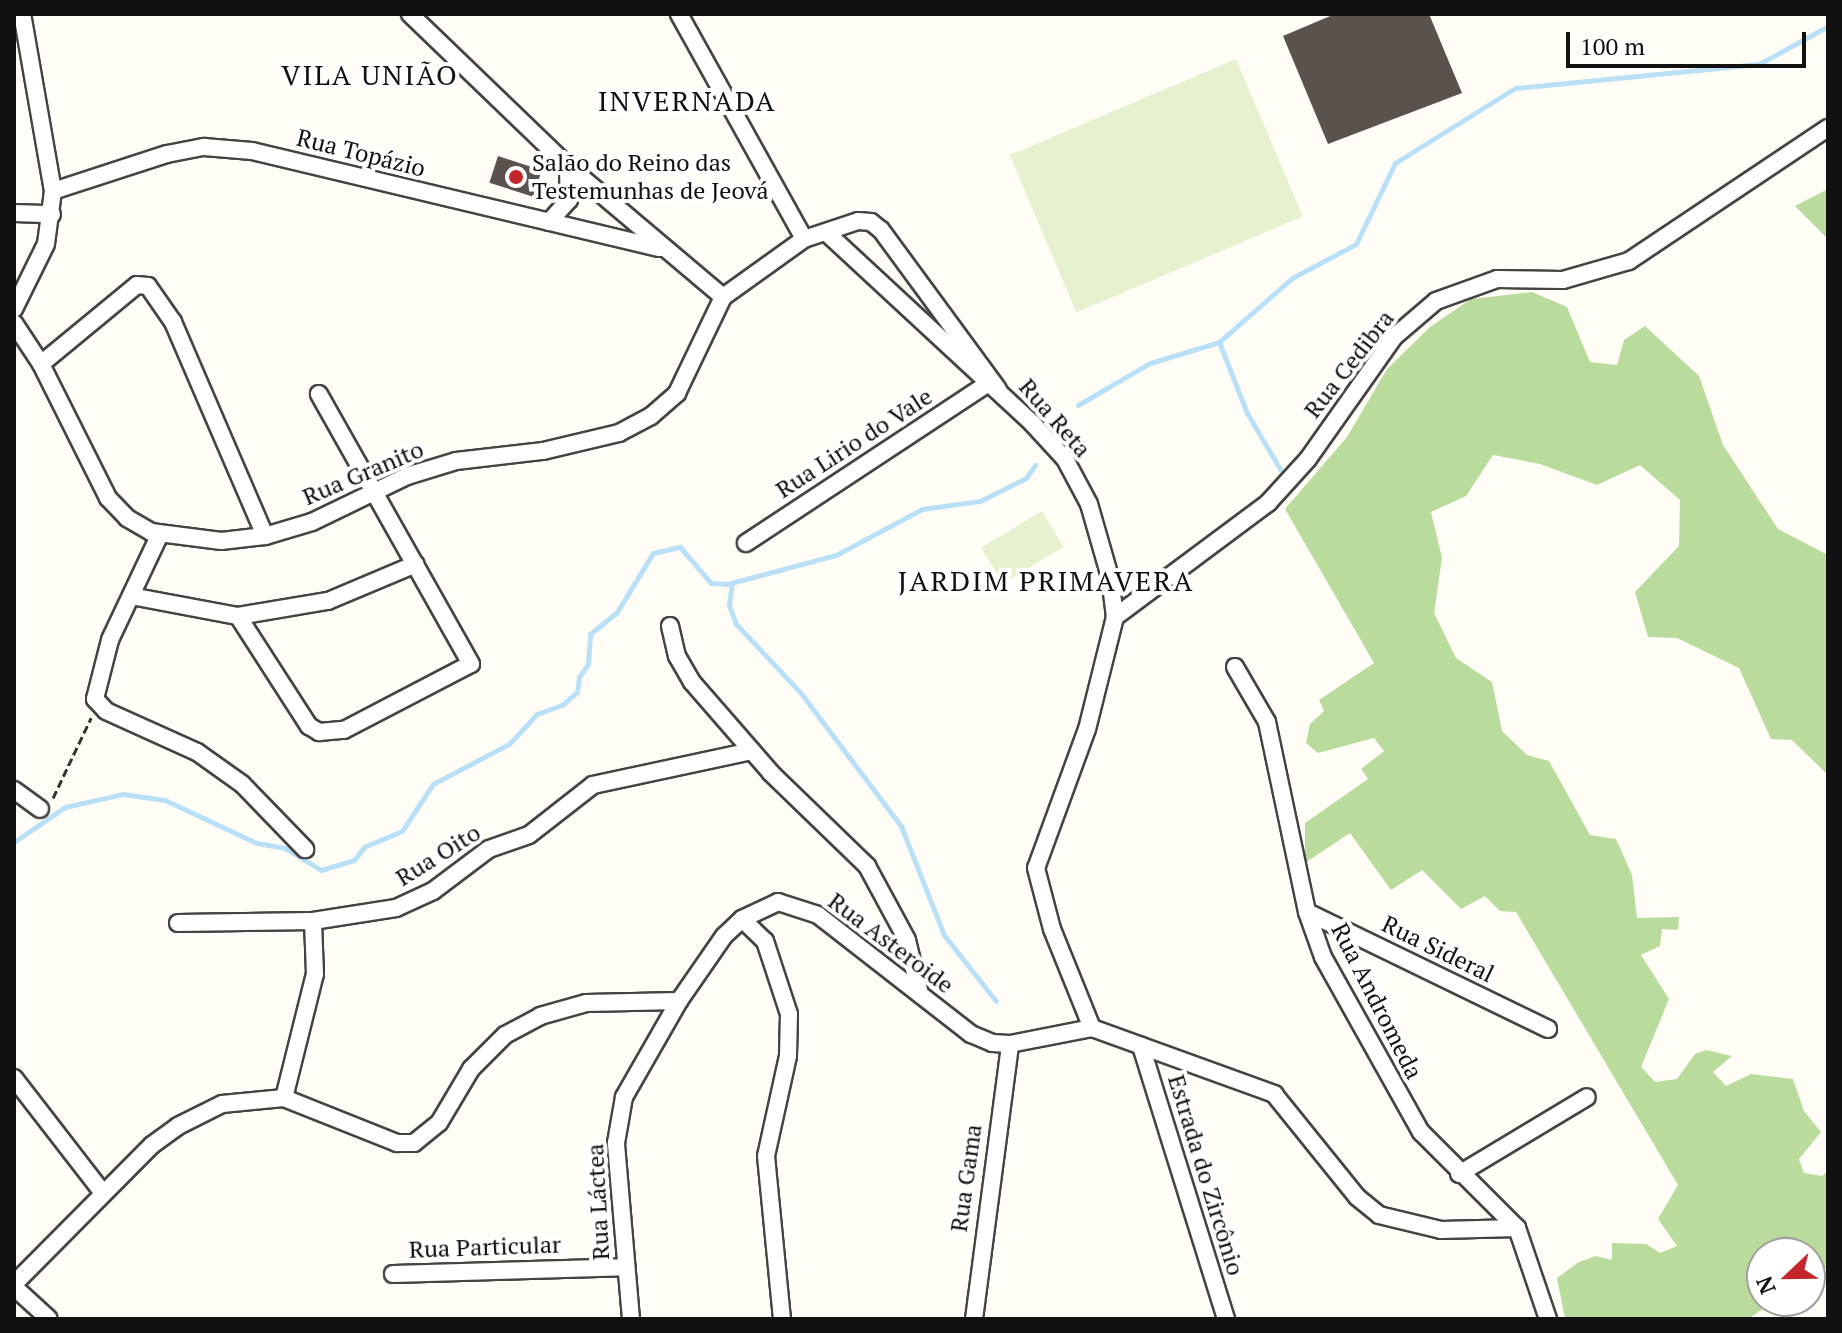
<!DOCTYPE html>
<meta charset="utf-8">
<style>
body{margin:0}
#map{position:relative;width:1842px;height:1333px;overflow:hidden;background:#fffdf5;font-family:"PT Serif",serif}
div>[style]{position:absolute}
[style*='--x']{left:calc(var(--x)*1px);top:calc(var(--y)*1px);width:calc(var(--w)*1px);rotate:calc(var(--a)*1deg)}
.forest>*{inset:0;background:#b9dc9c}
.pitch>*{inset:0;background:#e6f2cf;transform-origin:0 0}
.stream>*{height:5px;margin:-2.5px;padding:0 2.5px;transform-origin:2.5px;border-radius:2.5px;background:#b9e0f7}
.building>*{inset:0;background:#5a524d;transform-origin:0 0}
.path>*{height:3px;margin-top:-1.5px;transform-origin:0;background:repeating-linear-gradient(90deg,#333 0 8px,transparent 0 12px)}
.roads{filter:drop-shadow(2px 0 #444) drop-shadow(-2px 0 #444) drop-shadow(0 2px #444) drop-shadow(0 -2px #444)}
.minor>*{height:16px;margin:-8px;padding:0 8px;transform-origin:8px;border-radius:8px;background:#fff}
.dots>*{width:22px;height:22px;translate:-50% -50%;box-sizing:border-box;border:4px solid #fff;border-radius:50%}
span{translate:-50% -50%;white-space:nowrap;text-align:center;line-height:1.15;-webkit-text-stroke:8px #fff;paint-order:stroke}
.street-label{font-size:24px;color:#111}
.poi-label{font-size:24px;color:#111}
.left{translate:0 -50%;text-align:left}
.quarter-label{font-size:28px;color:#111;letter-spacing:2px}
.frame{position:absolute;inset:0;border:16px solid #111;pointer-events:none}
.north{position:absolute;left:1746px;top:1237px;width:80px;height:80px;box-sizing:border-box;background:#fff;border:2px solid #a0a0a0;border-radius:50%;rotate:248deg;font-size:22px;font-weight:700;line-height:32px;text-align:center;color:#111}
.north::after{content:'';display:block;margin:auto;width:28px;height:36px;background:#c4262e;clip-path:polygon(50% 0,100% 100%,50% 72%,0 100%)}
.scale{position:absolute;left:1566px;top:32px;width:240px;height:36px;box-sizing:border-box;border:4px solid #111;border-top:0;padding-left:10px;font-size:24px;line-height:28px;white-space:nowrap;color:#111;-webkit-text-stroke:6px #fff;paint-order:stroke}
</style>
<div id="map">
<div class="forest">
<i style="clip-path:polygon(1828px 189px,1828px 239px,1795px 206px)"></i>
<i style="clip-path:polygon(1532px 292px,1567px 307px,1590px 362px,1617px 365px,1624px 340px,1645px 326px,1699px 376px,1723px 445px,1778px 529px,1828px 555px,1828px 775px,1792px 740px,1771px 739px,1739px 668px,1677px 638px,1648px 637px,1635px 592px,1679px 546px,1680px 500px,1640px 465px,1597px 485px,1540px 464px,1493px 455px,1466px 496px,1431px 512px,1442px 558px,1434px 613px,1456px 658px,1492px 682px,1502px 731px,1527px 755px,1549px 761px,1590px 835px,1616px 839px,1632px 875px,1637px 918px,1679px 917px,1678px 930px,1662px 929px,1660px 946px,1641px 955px,1669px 999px,1641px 1067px,1655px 1082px,1677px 1079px,1695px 1054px,1706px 1050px,1732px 1056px,1713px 1072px,1726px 1086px,1751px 1074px,1793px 1079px,1804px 1111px,1821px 1132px,1799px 1159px,1804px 1173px,1822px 1176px,1828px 1171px,1828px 1266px,1810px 1278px,1810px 1253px,1762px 1253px,1762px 1301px,1775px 1301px,1748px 1319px,1565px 1319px,1557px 1278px,1579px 1262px,1596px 1256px,1612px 1260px,1612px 1243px,1646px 1244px,1660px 1253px,1677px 1246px,1658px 1219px,1678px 1185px,1516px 912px,1500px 911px,1485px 896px,1461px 909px,1422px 870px,1391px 890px,1350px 833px,1305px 863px,1305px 823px,1368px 779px,1361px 769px,1384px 751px,1374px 738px,1318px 753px,1306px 743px,1310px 724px,1324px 711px,1319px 700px,1374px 663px,1285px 509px,1347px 437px,1387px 369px,1430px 327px,1471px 299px)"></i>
</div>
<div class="pitch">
<i style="left:1236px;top:59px;width:171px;height:246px;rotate:67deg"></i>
<i style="left:1042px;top:511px;width:42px;height:71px;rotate:59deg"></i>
</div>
<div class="stream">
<i style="--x:1219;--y:342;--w:76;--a:68.5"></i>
<i style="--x:1247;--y:413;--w:65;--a:59.5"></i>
<i style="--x:1078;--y:405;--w:83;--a:-30.3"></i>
<i style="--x:1150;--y:363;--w:72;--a:-16.9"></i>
<i style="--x:1219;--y:342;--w:97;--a:-41.2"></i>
<i style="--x:1292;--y:278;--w:72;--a:-28"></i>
<i style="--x:1356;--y:244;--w:90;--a:-64.3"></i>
<i style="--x:1395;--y:163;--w:142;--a:-32"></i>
<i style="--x:1515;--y:88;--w:245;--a:-5.6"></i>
<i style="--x:1759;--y:64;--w:79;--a:-28.8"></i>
<i style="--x:732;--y:583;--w:22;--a:98"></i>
<i style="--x:729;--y:605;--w:20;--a:70"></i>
<i style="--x:736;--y:624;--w:93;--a:46.7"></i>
<i style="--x:800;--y:692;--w:168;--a:53"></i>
<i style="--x:901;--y:826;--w:117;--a:68.5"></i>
<i style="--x:944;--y:935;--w:84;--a:51.8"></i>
<i style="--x:14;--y:842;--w:62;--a:-34.5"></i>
<i style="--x:65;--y:807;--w:59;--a:-12.6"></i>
<i style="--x:123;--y:794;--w:42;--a:8.1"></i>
<i style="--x:165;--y:800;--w:102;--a:25.1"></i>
<i style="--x:257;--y:843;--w:28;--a:10"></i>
<i style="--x:285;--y:848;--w:42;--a:31.4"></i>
<i style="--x:321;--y:870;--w:34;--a:-17"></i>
<i style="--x:354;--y:860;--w:16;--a:-52"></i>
<i style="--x:364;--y:847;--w:41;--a:-22.8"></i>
<i style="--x:402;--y:831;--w:56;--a:-56.6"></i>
<i style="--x:433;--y:784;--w:86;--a:-27.8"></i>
<i style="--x:509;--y:744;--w:41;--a:-47"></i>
<i style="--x:537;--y:714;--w:27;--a:-20"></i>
<i style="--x:562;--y:705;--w:20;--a:-41"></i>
<i style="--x:577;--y:692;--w:15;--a:-82"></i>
<i style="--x:579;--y:677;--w:16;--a:-55"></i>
<i style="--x:588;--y:664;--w:30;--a:-86"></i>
<i style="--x:590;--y:634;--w:35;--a:-39"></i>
<i style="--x:617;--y:612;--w:69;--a:-58.6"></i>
<i style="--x:653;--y:553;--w:28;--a:-13"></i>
<i style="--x:680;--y:547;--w:48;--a:49.3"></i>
<i style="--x:711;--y:583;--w:16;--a:4"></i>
<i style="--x:727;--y:584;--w:113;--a:-14.9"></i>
<i style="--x:836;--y:555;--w:98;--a:-28.1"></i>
<i style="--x:922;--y:509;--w:59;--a:-7.9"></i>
<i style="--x:980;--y:501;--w:51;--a:-26.6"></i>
<i style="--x:1026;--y:478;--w:16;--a:-55"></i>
</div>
<div class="building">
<i style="clip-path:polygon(1335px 14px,1429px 14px,1462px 93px,1328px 144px,1283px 36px)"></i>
<i style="left:498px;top:156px;width:46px;height:28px;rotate:18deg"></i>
</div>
<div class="path">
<i style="--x:53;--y:798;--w:89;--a:-64.6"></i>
</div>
<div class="roads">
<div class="minor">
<i style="--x:410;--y:14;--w:219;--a:43.9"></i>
<i style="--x:568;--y:166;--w:203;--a:40.2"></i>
<i style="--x:679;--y:14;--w:257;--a:60.9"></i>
<i style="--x:53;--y:191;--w:120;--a:-18"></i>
<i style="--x:167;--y:154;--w:38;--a:-11"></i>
<i style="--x:204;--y:147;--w:48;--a:4.8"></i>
<i style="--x:252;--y:151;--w:419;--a:13.4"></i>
<i style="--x:14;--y:213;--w:38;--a:2"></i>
<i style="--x:549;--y:222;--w:30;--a:-48"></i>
<i style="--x:569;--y:200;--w:34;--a:-92"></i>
<i style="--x:828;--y:234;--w:278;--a:42.8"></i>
<i style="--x:1032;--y:423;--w:49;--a:47.5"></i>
<i style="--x:1065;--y:459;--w:51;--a:61.9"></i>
<i style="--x:1089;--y:504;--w:76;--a:74"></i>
<i style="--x:1110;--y:577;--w:40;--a:82.9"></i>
<i style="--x:1115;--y:617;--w:115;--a:104"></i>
<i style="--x:1087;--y:729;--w:148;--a:110.1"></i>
<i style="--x:1036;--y:868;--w:63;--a:75.3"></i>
<i style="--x:1052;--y:929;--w:107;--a:68"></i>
<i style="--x:14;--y:309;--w:72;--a:-63.8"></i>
<i style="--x:46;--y:244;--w:53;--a:-82.5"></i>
<i style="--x:53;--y:191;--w:180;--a:-99.9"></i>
<i style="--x:14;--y:323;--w:49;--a:56.6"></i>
<i style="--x:41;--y:364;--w:150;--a:63.4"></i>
<i style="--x:108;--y:498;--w:28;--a:46"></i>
<i style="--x:127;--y:518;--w:28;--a:30"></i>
<i style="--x:151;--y:532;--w:71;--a:7.3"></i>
<i style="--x:221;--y:541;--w:44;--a:-6.5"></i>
<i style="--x:265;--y:536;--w:49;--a:-16.6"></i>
<i style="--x:312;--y:522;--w:106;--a:-25.8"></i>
<i style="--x:407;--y:476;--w:51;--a:-17"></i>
<i style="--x:456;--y:461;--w:88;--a:-6.6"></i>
<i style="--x:543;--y:451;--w:78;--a:-13.3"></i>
<i style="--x:619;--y:433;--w:36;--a:-28"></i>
<i style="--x:651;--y:416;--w:35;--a:-41"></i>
<i style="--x:677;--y:393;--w:106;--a:-64.4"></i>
<i style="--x:723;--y:297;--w:100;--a:-35.6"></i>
<i style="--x:804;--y:239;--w:57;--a:-18.4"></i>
<i style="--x:858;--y:221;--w:13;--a:4"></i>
<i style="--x:871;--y:222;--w:13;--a:39"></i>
<i style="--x:881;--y:230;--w:197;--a:53.7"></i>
<i style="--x:41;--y:364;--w:124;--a:-39.5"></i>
<i style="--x:137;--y:285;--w:11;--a:5"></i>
<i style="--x:148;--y:286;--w:44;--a:55.2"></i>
<i style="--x:173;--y:322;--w:233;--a:66.7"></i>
<i style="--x:160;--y:534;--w:117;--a:115.3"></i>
<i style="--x:110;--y:640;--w:61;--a:104.3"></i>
<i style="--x:95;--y:699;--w:16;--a:47"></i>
<i style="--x:106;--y:711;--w:100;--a:24.3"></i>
<i style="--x:197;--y:752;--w:55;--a:35.4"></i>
<i style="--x:242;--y:784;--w:91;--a:45.9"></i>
<i style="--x:746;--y:543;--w:291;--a:-33.4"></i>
<i style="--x:131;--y:596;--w:109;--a:10.6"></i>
<i style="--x:238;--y:616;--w:91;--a:-9.5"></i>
<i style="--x:328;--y:601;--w:95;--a:-22.8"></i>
<i style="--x:238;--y:616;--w:131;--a:57.2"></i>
<i style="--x:309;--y:726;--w:12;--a:31"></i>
<i style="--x:319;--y:732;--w:25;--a:-5"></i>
<i style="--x:344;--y:730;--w:143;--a:-27.5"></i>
<i style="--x:471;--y:664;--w:310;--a:-119.4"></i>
<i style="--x:1115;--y:617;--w:191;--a:-36.7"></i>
<i style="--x:1268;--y:503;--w:59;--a:-47.7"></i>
<i style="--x:1308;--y:459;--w:149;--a:-54.8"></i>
<i style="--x:1394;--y:337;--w:55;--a:-40.6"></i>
<i style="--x:1436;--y:301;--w:65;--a:-19.8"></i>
<i style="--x:1497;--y:279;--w:66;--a:0.9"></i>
<i style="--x:1563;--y:280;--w:69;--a:-16.1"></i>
<i style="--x:1629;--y:261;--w:239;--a:-33.8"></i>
<i style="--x:670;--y:626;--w:31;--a:77"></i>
<i style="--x:677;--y:656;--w:30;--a:60"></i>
<i style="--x:692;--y:682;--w:121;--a:49"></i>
<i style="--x:771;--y:773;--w:134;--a:44.1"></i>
<i style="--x:867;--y:866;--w:84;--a:61.6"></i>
<i style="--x:907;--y:940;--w:56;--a:76.5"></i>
<i style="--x:1235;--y:667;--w:64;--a:59.8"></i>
<i style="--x:1267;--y:722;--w:194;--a:78.1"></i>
<i style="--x:1307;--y:912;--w:48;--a:70.4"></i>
<i style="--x:1323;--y:957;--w:201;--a:60.8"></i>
<i style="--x:1421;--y:1132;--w:136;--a:45"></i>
<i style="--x:1517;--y:1228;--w:96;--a:71.2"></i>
<i style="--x:14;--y:790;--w:32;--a:36"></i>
<i style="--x:1307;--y:912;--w:268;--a:25.9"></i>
<i style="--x:742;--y:919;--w:32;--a:44"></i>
<i style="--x:765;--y:941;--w:77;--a:71.8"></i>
<i style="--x:789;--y:1014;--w:42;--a:91.4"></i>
<i style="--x:788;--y:1056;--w:102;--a:102.4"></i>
<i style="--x:766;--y:1156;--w:164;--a:84.4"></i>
<i style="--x:178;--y:923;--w:135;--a:-0.8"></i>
<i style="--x:313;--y:921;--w:84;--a:-8.9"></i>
<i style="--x:396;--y:908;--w:41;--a:-24.7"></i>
<i style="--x:433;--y:891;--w:70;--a:-36.9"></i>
<i style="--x:489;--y:849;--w:42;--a:-19.3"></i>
<i style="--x:529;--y:835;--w:81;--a:-38"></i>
<i style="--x:593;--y:785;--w:162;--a:-12.1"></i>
<i style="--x:1141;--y:1046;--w:286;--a:72.7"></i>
<i style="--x:14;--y:1078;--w:145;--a:52.3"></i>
<i style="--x:284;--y:1098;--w:128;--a:-76"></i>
<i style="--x:315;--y:974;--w:53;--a:-92.2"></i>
<i style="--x:1459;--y:1174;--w:149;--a:-31"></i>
<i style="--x:393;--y:1274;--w:232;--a:-1.7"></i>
<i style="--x:14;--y:1284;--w:196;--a:-45.2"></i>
<i style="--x:152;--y:1145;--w:32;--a:-36"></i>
<i style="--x:178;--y:1126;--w:49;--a:-26.6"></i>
<i style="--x:222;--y:1104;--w:62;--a:-5.5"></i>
<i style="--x:284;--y:1098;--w:122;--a:21.7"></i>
<i style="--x:397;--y:1143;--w:17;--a:0"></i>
<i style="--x:414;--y:1143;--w:32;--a:-39"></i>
<i style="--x:439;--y:1123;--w:63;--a:-59.3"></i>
<i style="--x:471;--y:1069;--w:48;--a:-45"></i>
<i style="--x:505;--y:1035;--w:40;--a:-28"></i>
<i style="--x:540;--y:1016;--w:48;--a:-15.8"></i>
<i style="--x:586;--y:1003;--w:93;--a:-1.2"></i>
<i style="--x:679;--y:1001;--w:79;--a:-55.3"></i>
<i style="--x:724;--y:936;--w:25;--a:-43"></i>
<i style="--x:742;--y:919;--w:40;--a:-25"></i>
<i style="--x:778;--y:902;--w:42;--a:18"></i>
<i style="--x:818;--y:915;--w:194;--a:37.9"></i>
<i style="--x:971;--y:1034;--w:23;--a:23"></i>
<i style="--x:992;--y:1043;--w:18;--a:3"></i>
<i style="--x:1010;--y:1044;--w:84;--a:-11"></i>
<i style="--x:1092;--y:1028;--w:194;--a:19.9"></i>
<i style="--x:1274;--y:1094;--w:132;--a:51.1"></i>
<i style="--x:1357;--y:1197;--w:28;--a:39"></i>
<i style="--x:1379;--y:1215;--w:64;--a:13.6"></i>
<i style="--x:1441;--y:1230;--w:76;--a:-1.5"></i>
<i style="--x:14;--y:1287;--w:47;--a:42.4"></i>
<i style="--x:631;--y:1319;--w:177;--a:-94.9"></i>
<i style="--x:616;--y:1143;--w:47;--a:-80.1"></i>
<i style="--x:624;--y:1097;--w:111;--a:-60.2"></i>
<i style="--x:974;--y:1319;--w:277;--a:-82.5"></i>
</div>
</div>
<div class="dots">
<i style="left:516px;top:177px;background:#c4262e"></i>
</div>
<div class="street-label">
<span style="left:361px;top:153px;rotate:14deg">Rua Topázio</span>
<span style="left:1349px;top:364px;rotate:-52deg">Rua Cedibra</span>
<span style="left:1055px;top:418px;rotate:49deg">Rua Reta</span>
<span style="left:854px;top:443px;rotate:-33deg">Rua Lirio do Vale</span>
<span style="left:363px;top:473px;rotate:-23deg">Rua Granito</span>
<span style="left:438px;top:855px;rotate:-32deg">Rua Oito</span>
<span style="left:891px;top:943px;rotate:37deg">Rua Asteroide</span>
<span style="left:1438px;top:949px;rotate:26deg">Rua Sideral</span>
<span style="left:1377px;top:1001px;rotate:63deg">Rua Andromeda</span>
<span style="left:1206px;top:1175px;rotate:73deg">Estrada do Zircônio</span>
<span style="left:966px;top:1178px;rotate:-82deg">Rua Gama</span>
<span style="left:598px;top:1202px;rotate:-93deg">Rua Láctea</span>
<span style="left:485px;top:1247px;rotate:-2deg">Rua Particular</span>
</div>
<div class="poi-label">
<span class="left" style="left:532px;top:177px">Salão do Reino das<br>Testemunhas de Jeová</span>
</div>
<div class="quarter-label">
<span style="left:370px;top:75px">VILA UNIÃO</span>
<span style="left:687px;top:101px">INVERNADA</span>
<span style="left:1046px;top:581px">JARDIM PRIMAVERA</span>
</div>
<div class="frame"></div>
<div class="north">N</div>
<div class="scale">100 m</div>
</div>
